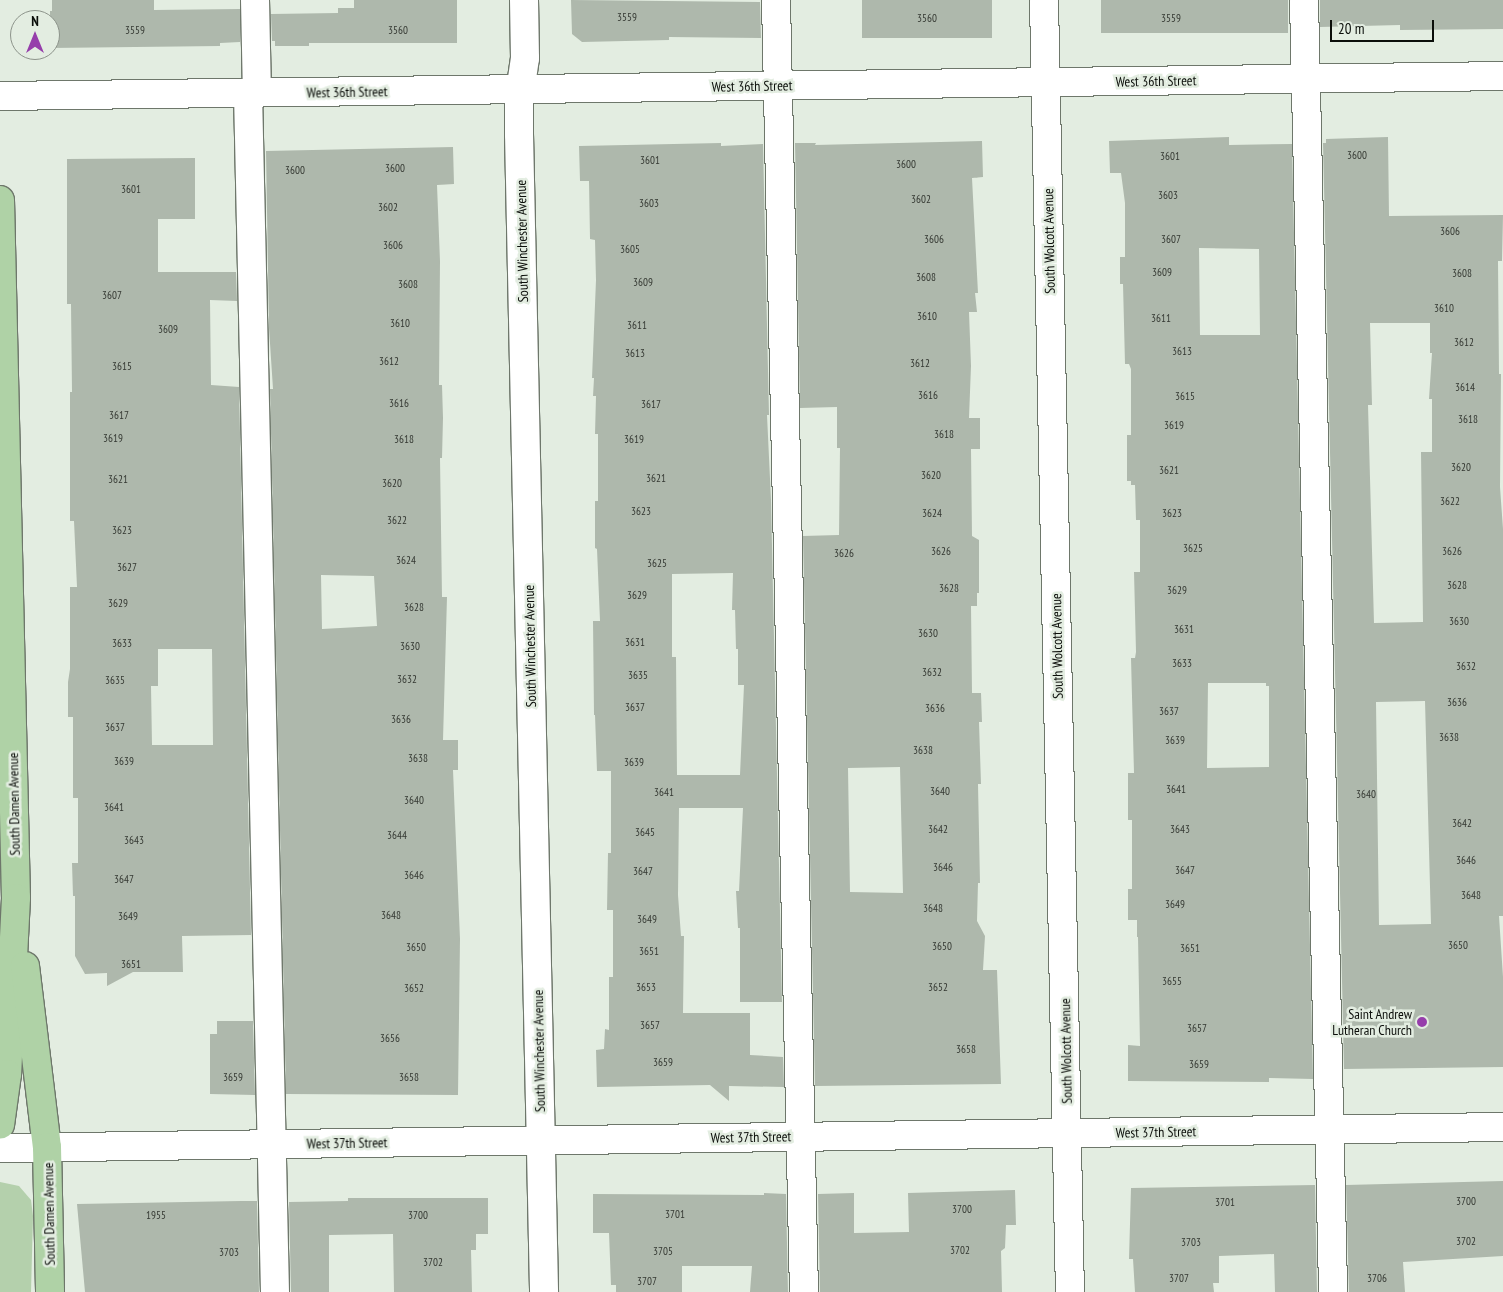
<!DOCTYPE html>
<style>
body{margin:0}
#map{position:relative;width:1503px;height:1292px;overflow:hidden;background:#e3ede1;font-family:"PT Sans Narrow",sans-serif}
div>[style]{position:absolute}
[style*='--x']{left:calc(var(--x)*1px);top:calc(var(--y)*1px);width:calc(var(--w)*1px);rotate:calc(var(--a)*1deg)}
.green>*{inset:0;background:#b4d0ac}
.building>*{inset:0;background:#aeb8ac;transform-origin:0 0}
.roads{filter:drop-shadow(1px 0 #6e776b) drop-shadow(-1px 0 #6e776b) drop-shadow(0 1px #6e776b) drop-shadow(0 -1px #6e776b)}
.minor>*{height:28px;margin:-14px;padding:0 14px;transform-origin:14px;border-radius:14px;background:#fff}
.major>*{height:28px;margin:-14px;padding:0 14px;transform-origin:14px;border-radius:14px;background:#afd2a6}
.dots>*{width:14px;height:14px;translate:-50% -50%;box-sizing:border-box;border:2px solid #e3ede1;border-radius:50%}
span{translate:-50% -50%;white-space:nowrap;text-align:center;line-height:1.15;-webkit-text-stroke:5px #e3ede1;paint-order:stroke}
.number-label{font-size:11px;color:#343832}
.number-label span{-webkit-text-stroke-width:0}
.street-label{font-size:14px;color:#0b0e0a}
.poi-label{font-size:14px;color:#0b0e0a}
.right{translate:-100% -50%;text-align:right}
.north{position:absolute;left:10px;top:10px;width:50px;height:50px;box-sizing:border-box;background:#e3ede1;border:1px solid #8d948b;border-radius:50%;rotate:0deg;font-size:14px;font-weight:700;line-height:20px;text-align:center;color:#0b0e0a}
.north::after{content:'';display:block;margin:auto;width:18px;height:22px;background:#963eab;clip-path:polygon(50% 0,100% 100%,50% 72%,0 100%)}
.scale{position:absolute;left:1330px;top:20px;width:104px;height:22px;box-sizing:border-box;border:2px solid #0b0e0a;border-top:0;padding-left:6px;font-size:15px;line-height:18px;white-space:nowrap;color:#0b0e0a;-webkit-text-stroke:4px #e3ede1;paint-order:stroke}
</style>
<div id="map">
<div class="green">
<i style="clip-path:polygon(0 1182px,19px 1186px,31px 1200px,33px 1216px,31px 1292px,0 1292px)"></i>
</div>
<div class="building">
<i style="clip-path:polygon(52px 0,154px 0,154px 10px,240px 9px,240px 42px,220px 43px,220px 46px,50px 48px,50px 11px,52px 11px)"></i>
<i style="clip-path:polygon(354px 0,457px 0,457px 43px,309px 43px,309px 46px,275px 46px,275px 41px,272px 41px,271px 14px,338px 13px,338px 8px,354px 8px)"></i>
<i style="clip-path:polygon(571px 0,760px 2px,761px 38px,669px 37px,669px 40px,582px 42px,572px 34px)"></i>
<i style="left:862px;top:0;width:130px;height:38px"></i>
<i style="left:1101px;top:0;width:187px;height:33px"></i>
<i style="clip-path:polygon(1320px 0,1503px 0,1503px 29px,1400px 30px,1400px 25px,1320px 27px)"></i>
<i style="clip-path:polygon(evenodd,1229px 137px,1229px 145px,1292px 144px,1313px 1079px,1269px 1078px,1269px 1082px,1128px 1081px,1128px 1045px,1140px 1046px,1138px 937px,1137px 937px,1137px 920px,1128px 920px,1128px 889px,1132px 889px,1132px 820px,1128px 820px,1128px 773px,1134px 773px,1131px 658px,1135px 658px,1136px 652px,1134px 572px,1140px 572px,1140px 520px,1136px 520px,1135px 485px,1131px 485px,1131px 481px,1127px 481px,1127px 435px,1131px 435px,1131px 369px,1129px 364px,1125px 364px,1123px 284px,1120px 284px,1120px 257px,1125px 257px,1125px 203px,1121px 173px,1110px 173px,1109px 141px,1229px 137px,1199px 248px,1259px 249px,1260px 335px,1200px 335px,1199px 248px,1229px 137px,1208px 683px,1266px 683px,1266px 686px,1269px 686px,1269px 767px,1207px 768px,1208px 683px)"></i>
<i style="clip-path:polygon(evenodd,1388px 137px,1389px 216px,1503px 215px,1502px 261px,1498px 261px,1499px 374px,1501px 374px,1500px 487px,1503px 529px,1503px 916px,1499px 916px,1503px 977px,1503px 1067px,1344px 1069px,1323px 143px,1326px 143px,1326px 139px,1388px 137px,1370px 323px,1430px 323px,1430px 353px,1432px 353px,1429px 399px,1432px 399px,1432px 452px,1421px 452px,1423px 622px,1374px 623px,1368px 405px,1372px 405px,1370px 323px,1388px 137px,1425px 701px,1431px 924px,1379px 925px,1376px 702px,1425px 701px)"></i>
<i style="clip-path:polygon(evenodd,982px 141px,983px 177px,972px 178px,978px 293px,975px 293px,977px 312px,969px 312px,971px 366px,969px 418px,980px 418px,980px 449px,971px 449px,972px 536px,979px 540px,979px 593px,977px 593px,977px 606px,971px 606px,972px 693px,981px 693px,982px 722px,979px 722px,981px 784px,978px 784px,980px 883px,978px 883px,977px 921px,985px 936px,983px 970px,997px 970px,1001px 1084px,815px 1086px,803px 536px,839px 535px,840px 448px,837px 448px,837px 407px,800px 408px,795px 143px,816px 143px,815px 145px,982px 141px,900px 767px,903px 893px,850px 892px,848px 768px,900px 767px)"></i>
<i style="clip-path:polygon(evenodd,721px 143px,721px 146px,763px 144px,769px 415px,767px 415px,771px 500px,782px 1002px,740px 1002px,740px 928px,738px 928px,736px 891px,739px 891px,743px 808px,679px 808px,678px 895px,681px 936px,684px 936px,683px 1013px,750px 1013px,750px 1055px,783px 1057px,784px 1087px,729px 1086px,729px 1101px,710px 1085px,597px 1087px,596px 1050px,604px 1049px,605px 1029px,609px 1030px,609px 977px,613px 977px,613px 910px,607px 910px,608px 853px,611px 853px,611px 771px,597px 771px,595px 715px,594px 715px,593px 621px,600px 621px,597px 549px,595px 548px,595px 501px,598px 501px,598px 434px,595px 434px,596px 396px,593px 396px,594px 378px,592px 378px,596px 280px,595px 240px,590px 239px,589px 181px,580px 181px,579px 146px,721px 143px,733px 573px,732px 610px,735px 610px,736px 649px,738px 649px,738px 685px,744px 685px,740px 775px,677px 775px,676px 657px,672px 657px,672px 574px,733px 573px)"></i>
<i style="clip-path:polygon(evenodd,453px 147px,454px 184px,437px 185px,440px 261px,439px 385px,442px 385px,443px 418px,442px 458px,440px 458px,442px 597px,447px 597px,443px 740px,458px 740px,458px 770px,453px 770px,460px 939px,458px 1095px,286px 1094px,270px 389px,273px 389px,269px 328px,266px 151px,453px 147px,321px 575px,374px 576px,377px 626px,322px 629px,321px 575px)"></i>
<i style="clip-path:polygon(evenodd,195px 158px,195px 219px,158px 219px,158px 272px,236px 272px,237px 301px,210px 300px,211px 385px,239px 387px,251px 935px,182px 936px,183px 972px,133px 972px,107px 986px,107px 973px,85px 974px,75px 956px,75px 896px,73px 896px,72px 863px,78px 863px,78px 798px,73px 798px,73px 717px,68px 717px,68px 682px,70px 669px,70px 587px,77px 587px,74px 521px,70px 521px,70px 392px,72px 392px,71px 304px,67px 304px,67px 159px,195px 158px,158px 649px,212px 649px,213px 745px,152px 745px,151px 686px,158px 686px,158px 649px)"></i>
<i style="clip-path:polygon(217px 1021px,253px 1021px,255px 1095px,210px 1094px,210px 1034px,217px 1034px)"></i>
<i style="clip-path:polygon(1503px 1181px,1503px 1256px,1403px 1262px,1405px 1292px,1349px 1292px,1346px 1185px)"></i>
<i style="clip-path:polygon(1315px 1185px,1317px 1292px,1275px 1292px,1274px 1254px,1219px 1256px,1219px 1283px,1213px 1283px,1214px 1292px,1135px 1292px,1133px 1259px,1129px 1259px,1131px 1188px)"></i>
<i style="clip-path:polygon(1015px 1190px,1016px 1225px,1006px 1225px,1005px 1248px,1001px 1251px,1002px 1292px,820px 1292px,818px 1194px,854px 1193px,854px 1233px,909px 1232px,908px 1193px)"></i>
<i style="clip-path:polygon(764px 1193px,786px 1194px,788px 1292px,750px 1292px,752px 1266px,682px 1266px,682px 1292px,616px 1292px,616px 1285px,611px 1285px,609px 1233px,593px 1233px,593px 1194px,764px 1195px)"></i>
<i style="clip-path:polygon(348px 1198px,488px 1198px,488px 1234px,476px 1234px,476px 1250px,471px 1250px,472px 1292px,394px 1292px,393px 1234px,329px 1235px,329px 1292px,291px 1292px,289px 1202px,348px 1201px)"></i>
<i style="clip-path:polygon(241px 1201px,257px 1201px,259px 1292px,85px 1292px,77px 1204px)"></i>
</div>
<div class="roads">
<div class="minor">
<i style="--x:255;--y:0;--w:93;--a:88.8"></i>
<i style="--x:524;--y:0;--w:58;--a:89"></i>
<i style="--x:525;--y:58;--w:41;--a:98.3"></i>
<i style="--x:519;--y:99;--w:35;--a:90"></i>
<i style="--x:519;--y:134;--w:1158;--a:88.76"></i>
<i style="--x:776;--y:0;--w:1292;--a:88.76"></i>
<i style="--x:1044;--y:0;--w:1292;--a:88.85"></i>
<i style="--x:1304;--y:0;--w:1292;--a:88.71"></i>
<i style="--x:248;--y:93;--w:1199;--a:88.71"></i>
<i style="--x:0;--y:96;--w:1503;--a:-0.76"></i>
<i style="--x:0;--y:1148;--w:1503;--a:-0.8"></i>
</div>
<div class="major">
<i style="--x:0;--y:200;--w:698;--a:88.69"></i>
<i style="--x:16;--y:898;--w:176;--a:92.9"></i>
<i style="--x:7;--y:1074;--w:51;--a:97.8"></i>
<i style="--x:25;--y:966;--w:182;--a:83.1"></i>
<i style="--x:47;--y:1147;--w:145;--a:88.8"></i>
</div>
</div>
<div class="dots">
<i style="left:1422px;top:1022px;background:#963eab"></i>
</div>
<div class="number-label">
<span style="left:627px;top:17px">3559</span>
<span style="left:927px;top:18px">3560</span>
<span style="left:1171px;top:18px">3559</span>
<span style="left:135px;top:30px">3559</span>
<span style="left:398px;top:30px">3560</span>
<span style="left:1357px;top:155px">3600</span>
<span style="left:1170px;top:156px">3601</span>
<span style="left:650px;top:160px">3601</span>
<span style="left:906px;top:164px">3600</span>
<span style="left:395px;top:168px">3600</span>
<span style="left:295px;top:170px">3600</span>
<span style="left:131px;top:189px">3601</span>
<span style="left:1168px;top:195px">3603</span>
<span style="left:921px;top:199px">3602</span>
<span style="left:649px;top:203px">3603</span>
<span style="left:388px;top:207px">3602</span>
<span style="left:1450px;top:231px">3606</span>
<span style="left:934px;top:239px">3606</span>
<span style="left:1171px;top:239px">3607</span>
<span style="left:393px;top:245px">3606</span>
<span style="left:630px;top:249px">3605</span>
<span style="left:1162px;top:272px">3609</span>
<span style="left:1462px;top:273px">3608</span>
<span style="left:926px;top:277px">3608</span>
<span style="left:643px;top:282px">3609</span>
<span style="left:408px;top:284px">3608</span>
<span style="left:112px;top:295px">3607</span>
<span style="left:1444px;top:308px">3610</span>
<span style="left:927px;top:316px">3610</span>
<span style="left:1161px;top:318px">3611</span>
<span style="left:400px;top:323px">3610</span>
<span style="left:637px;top:325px">3611</span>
<span style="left:168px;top:329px">3609</span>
<span style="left:1464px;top:342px">3612</span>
<span style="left:1182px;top:351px">3613</span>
<span style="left:635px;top:353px">3613</span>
<span style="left:389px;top:361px">3612</span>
<span style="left:920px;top:363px">3612</span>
<span style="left:122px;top:366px">3615</span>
<span style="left:1465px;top:387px">3614</span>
<span style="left:928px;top:395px">3616</span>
<span style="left:1185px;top:396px">3615</span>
<span style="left:399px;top:403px">3616</span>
<span style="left:651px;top:404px">3617</span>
<span style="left:119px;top:415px">3617</span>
<span style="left:1468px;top:419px">3618</span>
<span style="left:1174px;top:425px">3619</span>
<span style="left:944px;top:434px">3618</span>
<span style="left:113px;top:438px">3619</span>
<span style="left:404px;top:439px">3618</span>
<span style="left:634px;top:439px">3619</span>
<span style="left:1461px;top:467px">3620</span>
<span style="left:1169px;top:470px">3621</span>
<span style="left:931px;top:475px">3620</span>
<span style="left:656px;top:478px">3621</span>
<span style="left:118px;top:479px">3621</span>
<span style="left:392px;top:483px">3620</span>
<span style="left:1450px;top:501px">3622</span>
<span style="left:641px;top:511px">3623</span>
<span style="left:932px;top:513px">3624</span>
<span style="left:1172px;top:513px">3623</span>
<span style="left:397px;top:520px">3622</span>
<span style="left:122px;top:530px">3623</span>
<span style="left:1193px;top:548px">3625</span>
<span style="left:941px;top:551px">3626</span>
<span style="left:1452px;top:551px">3626</span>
<span style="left:844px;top:553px">3626</span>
<span style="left:406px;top:560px">3624</span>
<span style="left:657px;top:563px">3625</span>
<span style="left:127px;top:567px">3627</span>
<span style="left:1457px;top:585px">3628</span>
<span style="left:949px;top:588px">3628</span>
<span style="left:1177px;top:590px">3629</span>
<span style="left:637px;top:595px">3629</span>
<span style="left:118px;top:603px">3629</span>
<span style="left:414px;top:607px">3628</span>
<span style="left:1459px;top:621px">3630</span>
<span style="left:1184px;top:629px">3631</span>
<span style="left:928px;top:633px">3630</span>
<span style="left:635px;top:642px">3631</span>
<span style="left:122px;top:643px">3633</span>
<span style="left:410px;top:646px">3630</span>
<span style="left:1182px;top:663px">3633</span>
<span style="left:1466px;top:666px">3632</span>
<span style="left:932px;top:672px">3632</span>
<span style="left:638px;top:675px">3635</span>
<span style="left:407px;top:679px">3632</span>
<span style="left:115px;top:680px">3635</span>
<span style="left:1457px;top:702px">3636</span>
<span style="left:635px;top:707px">3637</span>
<span style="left:935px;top:708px">3636</span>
<span style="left:1169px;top:711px">3637</span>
<span style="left:401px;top:719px">3636</span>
<span style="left:115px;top:727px">3637</span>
<span style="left:1449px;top:737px">3638</span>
<span style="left:1175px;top:740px">3639</span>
<span style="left:923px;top:750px">3638</span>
<span style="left:418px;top:758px">3638</span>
<span style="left:124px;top:761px">3639</span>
<span style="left:634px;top:762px">3639</span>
<span style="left:1176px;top:789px">3641</span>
<span style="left:940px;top:791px">3640</span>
<span style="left:664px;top:792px">3641</span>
<span style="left:1366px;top:794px">3640</span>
<span style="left:414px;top:800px">3640</span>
<span style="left:114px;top:807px">3641</span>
<span style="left:1462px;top:823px">3642</span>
<span style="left:938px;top:829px">3642</span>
<span style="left:1180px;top:829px">3643</span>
<span style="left:645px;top:832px">3645</span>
<span style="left:397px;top:835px">3644</span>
<span style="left:134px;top:840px">3643</span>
<span style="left:1466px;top:860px">3646</span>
<span style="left:943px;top:867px">3646</span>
<span style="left:1185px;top:870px">3647</span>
<span style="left:643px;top:871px">3647</span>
<span style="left:414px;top:875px">3646</span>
<span style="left:124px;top:879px">3647</span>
<span style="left:1471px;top:895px">3648</span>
<span style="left:1175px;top:904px">3649</span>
<span style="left:933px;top:908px">3648</span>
<span style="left:391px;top:915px">3648</span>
<span style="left:128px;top:916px">3649</span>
<span style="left:647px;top:919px">3649</span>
<span style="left:1458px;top:945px">3650</span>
<span style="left:942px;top:946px">3650</span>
<span style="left:416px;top:947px">3650</span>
<span style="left:1190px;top:948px">3651</span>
<span style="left:649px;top:951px">3651</span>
<span style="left:131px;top:964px">3651</span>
<span style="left:1172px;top:981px">3655</span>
<span style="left:646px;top:987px">3653</span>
<span style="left:938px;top:987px">3652</span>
<span style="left:414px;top:988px">3652</span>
<span style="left:650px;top:1025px">3657</span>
<span style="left:1197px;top:1028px">3657</span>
<span style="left:390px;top:1038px">3656</span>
<span style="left:966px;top:1049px">3658</span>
<span style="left:663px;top:1062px">3659</span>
<span style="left:1199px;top:1064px">3659</span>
<span style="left:233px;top:1077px">3659</span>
<span style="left:409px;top:1077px">3658</span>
<span style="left:1466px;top:1201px">3700</span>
<span style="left:1225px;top:1202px">3701</span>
<span style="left:962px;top:1209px">3700</span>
<span style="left:675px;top:1214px">3701</span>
<span style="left:156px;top:1215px">1955</span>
<span style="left:418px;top:1215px">3700</span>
<span style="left:1466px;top:1241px">3702</span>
<span style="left:1191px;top:1242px">3703</span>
<span style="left:960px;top:1250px">3702</span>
<span style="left:663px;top:1251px">3705</span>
<span style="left:229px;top:1252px">3703</span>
<span style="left:433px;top:1262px">3702</span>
<span style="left:1179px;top:1278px">3707</span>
<span style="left:1377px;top:1278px">3706</span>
<span style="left:647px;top:1281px">3707</span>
</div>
<div class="street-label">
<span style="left:1156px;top:81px;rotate:-1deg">West 36th Street</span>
<span style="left:752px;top:86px;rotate:-1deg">West 36th Street</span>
<span style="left:347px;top:92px;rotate:-1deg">West 36th Street</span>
<span style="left:522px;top:241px;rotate:-91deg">South Winchester Avenue</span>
<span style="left:1049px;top:241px;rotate:-91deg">South Wolcott Avenue</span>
<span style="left:530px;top:646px;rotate:-91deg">South Winchester Avenue</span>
<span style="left:1057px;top:646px;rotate:-91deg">South Wolcott Avenue</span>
<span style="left:14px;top:804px;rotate:-91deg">South Damen Avenue</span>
<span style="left:539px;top:1051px;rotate:-91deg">South Winchester Avenue</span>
<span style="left:1066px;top:1051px;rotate:-91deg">South Wolcott Avenue</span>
<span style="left:1156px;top:1132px;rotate:-1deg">West 37th Street</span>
<span style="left:751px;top:1137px;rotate:-1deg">West 37th Street</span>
<span style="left:347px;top:1143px;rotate:-1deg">West 37th Street</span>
<span style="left:49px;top:1214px;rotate:-91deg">South Damen Avenue</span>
</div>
<div class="poi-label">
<span class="right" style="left:1412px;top:1022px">Saint Andrew<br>Lutheran Church</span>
</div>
<div class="north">N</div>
<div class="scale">20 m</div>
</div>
